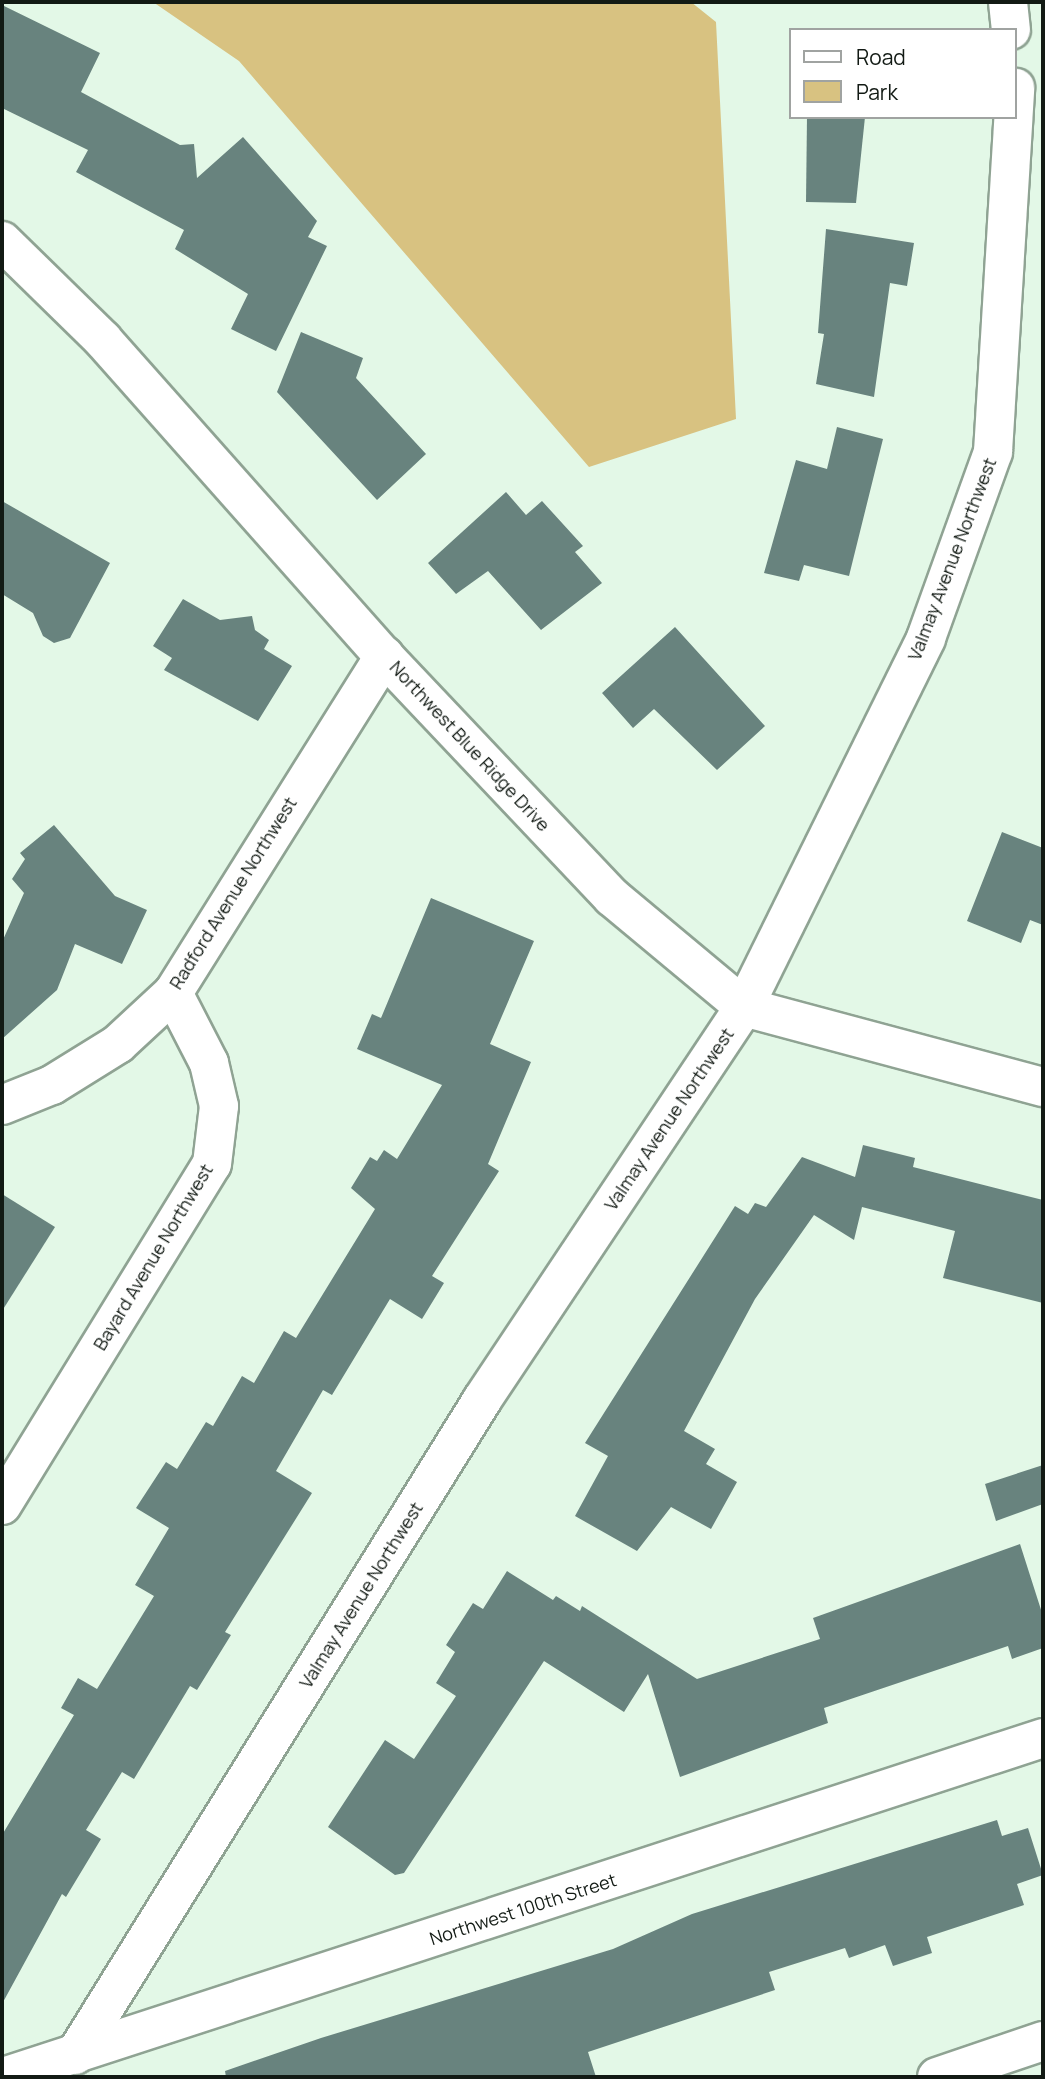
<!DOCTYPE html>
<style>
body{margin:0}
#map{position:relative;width:1045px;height:2079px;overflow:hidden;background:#e3f8e7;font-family:Manrope,sans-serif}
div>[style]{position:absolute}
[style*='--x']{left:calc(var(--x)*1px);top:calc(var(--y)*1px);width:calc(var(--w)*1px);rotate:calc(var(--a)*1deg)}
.green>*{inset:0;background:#d8c281}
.building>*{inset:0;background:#68837e}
.roads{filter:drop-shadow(2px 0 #8fa393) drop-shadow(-2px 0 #8fa393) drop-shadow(0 2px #8fa393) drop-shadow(0 -2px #8fa393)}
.minor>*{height:38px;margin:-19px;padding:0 19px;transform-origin:19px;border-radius:19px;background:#fff}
span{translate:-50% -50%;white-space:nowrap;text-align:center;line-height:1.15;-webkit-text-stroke:6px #fff;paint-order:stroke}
.street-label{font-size:18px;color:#121a14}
.frame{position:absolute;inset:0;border:4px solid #121a14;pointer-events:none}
.legend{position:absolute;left:789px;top:28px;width:228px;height:91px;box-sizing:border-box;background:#fff;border:2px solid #a0a3a1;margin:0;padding:9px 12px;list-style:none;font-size:21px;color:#121a14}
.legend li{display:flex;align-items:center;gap:14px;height:35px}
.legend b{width:35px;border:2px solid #a0a3a1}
</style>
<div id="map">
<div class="green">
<i style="clip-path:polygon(153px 2px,691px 2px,716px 22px,736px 419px,589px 467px,239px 61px)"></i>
</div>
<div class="building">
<i style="clip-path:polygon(2px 5px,100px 53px,81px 92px,180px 145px,194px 144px,197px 178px,243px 137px,317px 221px,308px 237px,327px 246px,276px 351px,231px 329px,248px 294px,175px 249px,184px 230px,76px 172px,88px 150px,2px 108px)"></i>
<i style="clip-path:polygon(807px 117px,865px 117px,856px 203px,806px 202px)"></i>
<i style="clip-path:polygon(826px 229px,914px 243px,907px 286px,890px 283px,874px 397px,816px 384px,824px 334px,818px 333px)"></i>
<i style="clip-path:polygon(301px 332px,363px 358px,356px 378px,426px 454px,377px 500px,277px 392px)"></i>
<i style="clip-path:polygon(837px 427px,883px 439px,849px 576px,804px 565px,799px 581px,764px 573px,796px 460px,827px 469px)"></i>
<i style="clip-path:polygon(506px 492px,526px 515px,542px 501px,583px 546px,575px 552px,602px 583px,541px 630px,488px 571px,456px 594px,428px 563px)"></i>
<i style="clip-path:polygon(2px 501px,110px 563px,70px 638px,54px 643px,43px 636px,33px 613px,2px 594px)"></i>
<i style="clip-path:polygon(183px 599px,220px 620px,252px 616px,255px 630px,269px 640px,264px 649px,292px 666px,258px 721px,164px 670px,172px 658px,153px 646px)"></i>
<i style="clip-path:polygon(675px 627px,765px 726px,717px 770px,654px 709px,633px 728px,602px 693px)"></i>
<i style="clip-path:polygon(54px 825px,115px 896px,147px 910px,122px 964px,75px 944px,57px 990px,2px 1039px,2px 942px,24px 893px,12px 879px,25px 859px,20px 853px)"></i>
<i style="clip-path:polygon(1002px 832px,1043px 848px,1043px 925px,1030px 920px,1021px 943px,967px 921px)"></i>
<i style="clip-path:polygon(431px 898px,534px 941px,490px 1044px,531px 1062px,488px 1164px,499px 1171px,432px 1276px,444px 1283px,422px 1319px,390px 1299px,332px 1395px,323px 1390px,276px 1471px,312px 1493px,225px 1632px,231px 1635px,197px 1690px,190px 1686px,134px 1779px,122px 1772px,86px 1830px,101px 1839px,66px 1897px,62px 1894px,2px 2004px,2px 1835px,74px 1715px,61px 1708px,78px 1678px,97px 1689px,154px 1596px,135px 1585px,169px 1528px,136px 1508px,166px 1462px,177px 1469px,206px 1422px,213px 1426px,242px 1376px,254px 1383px,284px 1331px,296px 1338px,375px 1209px,351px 1188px,370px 1157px,377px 1161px,384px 1150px,397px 1159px,442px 1085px,357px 1049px,372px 1014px,381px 1018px)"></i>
<i style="clip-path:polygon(863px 1145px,915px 1158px,913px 1167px,1043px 1200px,1043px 1303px,943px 1278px,955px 1231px,862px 1207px,854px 1240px,814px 1215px,755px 1299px,684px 1431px,715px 1449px,706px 1464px,737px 1482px,711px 1529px,671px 1507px,637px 1551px,575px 1516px,608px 1456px,585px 1443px,735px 1206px,748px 1214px,755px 1203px,766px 1207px,802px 1157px,855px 1177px)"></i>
<i style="clip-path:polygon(2px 1194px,55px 1227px,2px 1311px)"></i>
<i style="clip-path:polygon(1043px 1465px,1043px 1504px,996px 1521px,985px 1484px)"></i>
<i style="clip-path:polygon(1020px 1544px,1043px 1616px,1043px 1648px,1012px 1659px,1008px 1646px,824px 1708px,828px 1723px,680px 1777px,648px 1674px,624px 1712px,544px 1661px,404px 1873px,395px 1875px,328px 1827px,385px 1740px,414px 1759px,456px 1696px,436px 1683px,455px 1652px,446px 1645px,473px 1603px,483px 1609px,507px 1571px,553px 1600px,556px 1596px,580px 1611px,582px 1606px,697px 1679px,820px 1639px,813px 1618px)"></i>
<i style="clip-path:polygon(997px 1820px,1002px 1836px,1028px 1828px,1043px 1875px,1017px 1884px,1024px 1905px,927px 1937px,932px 1953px,893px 1966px,885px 1945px,849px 1958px,845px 1948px,769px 1972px,775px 1990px,588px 2052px,596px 2077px,226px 2077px,225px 2071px,321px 2038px,613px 1949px,692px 1914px)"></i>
</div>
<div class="roads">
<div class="minor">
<i style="--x:1008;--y:2;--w:28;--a:84"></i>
<i style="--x:2;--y:241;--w:141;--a:44.4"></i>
<i style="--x:103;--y:340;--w:423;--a:48.4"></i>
<i style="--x:384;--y:656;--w:332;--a:46.6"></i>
<i style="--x:612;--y:897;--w:172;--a:39.8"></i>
<i style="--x:744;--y:1007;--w:310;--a:15"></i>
<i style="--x:2;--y:1105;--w:54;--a:-21.8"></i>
<i style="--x:52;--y:1085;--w:78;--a:-31.8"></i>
<i style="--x:118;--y:1044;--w:75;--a:-42.8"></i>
<i style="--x:173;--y:993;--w:398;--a:-57.9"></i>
<i style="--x:2;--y:1505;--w:400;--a:-58.4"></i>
<i style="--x:212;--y:1164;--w:58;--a:-83.1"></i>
<i style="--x:219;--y:1106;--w:44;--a:-103.1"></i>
<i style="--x:209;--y:1063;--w:79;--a:-117.2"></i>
<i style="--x:75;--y:2055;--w:771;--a:-58.14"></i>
<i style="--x:482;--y:1400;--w:472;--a:-56.3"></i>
<i style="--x:744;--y:1007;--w:411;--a:-63.7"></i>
<i style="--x:926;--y:638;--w:198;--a:-70.2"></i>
<i style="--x:993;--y:452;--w:365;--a:-86.5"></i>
<i style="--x:3;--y:2077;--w:1094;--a:-18.05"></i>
<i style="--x:937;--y:2077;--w:112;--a:-18.8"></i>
</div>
</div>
<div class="street-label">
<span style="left:952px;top:559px;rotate:-69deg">Valmay Avenue Northwest</span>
<span style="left:470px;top:746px;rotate:47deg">Northwest Blue Ridge Drive</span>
<span style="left:233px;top:893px;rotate:-58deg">Radford Avenue Northwest</span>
<span style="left:669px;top:1119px;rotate:-56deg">Valmay Avenue Northwest</span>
<span style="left:153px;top:1257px;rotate:-59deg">Bayard Avenue Northwest</span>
<span style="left:361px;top:1595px;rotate:-58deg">Valmay Avenue Northwest</span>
<span style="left:523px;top:1909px;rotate:-18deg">Northwest 100th Street</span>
</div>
<div class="frame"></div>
<ul class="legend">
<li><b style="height:9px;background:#fff"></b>Road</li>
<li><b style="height:19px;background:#d8c281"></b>Park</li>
</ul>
</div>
